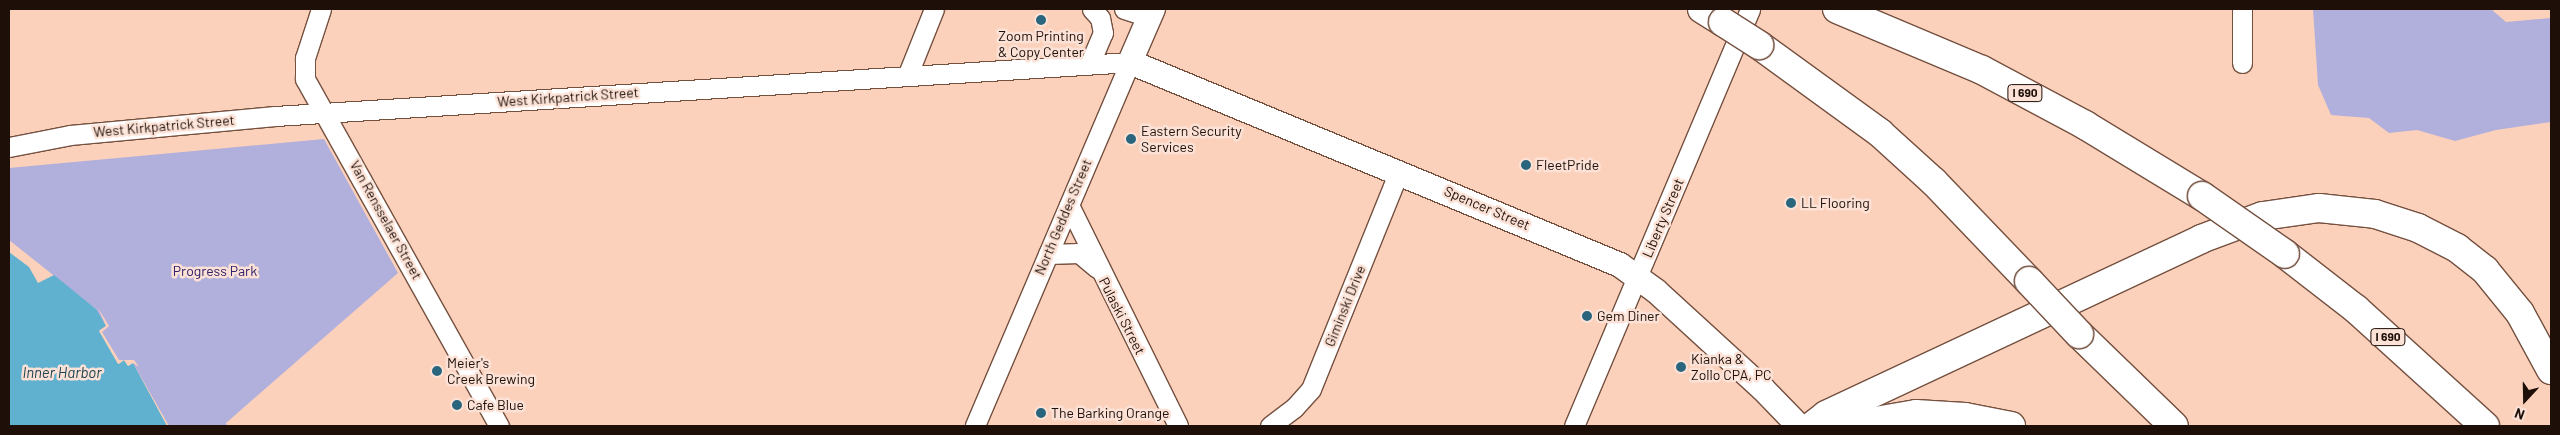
<!DOCTYPE html>
<style>
body{margin:0}
#map{position:relative;width:2560px;height:435px;overflow:hidden;background:#fcd1bc;font-family:Barlow,sans-serif}
div>[style]{position:absolute}
[style*='--x']{left:calc(var(--x)*1px);top:calc(var(--y)*1px);width:calc(var(--w)*1px);rotate:calc(var(--a)*1deg)}
.green>*{inset:0;background:#b1afdb}
.water>*{inset:0;background:#60b0d0}
.pier>*{inset:0;background:#fcd1bc}
.roads{filter:drop-shadow(1px 0 #74503f) drop-shadow(-1px 0 #74503f) drop-shadow(0 1px #74503f) drop-shadow(0 -1px #74503f)}
.minor>*{height:19px;margin:-9.5px;padding:0 9.5px;transform-origin:9.5px;border-radius:9.5px;background:#fff}
.major>*{height:24px;margin:-12px;padding:0 12px;transform-origin:12px;border-radius:12px;background:#fff}
.highway>*{height:28px;margin:-14px;padding:0 14px;transform-origin:14px;border-radius:14px;background:#fff}
.bridges{filter:drop-shadow(1px 0 #74503f) drop-shadow(-1px 0 #74503f) drop-shadow(0 1px #74503f) drop-shadow(0 -1px #74503f)}
.highway-bridge>*{height:28px;margin:-14px;padding:0 14px;transform-origin:14px;border-radius:14px;background:#fff}
.dots>*{width:14px;height:14px;translate:-50% -50%;box-sizing:border-box;border:2px solid #fce2d6;border-radius:50%}
span{translate:-50% -50%;white-space:nowrap;text-align:center;line-height:1.15;-webkit-text-stroke:5px #fce2d6;paint-order:stroke}
.shield-label span{padding:1px 4px;background:#fce2d6;border:1px solid;border-radius:4px;-webkit-text-stroke-width:0}
.shield-label{font-size:12px;color:#1e0f09;font-weight:700}
.poi-label{font-size:14px;color:#1e0f09}
.left{translate:0 -50%;text-align:left}
.street-label{font-size:14px;color:#1e0f09}
.park-label{font-size:14px;color:#2f2069}
.water-label{font-size:15px;color:#204452;font-style:italic}
.frame{position:absolute;inset:0;border:10px solid #1e0f09;pointer-events:none}
.north{position:absolute;left:2500px;top:375px;width:50px;height:50px;-webkit-text-stroke:4px #fce2d6;paint-order:stroke;rotate:201deg;font-size:14px;font-weight:700;line-height:20px;text-align:center;color:#1e0f09}
.north::after{content:'';display:block;margin:auto;width:18px;height:22px;background:#1e0f09;clip-path:polygon(50% 0,100% 100%,50% 72%,0 100%)}
</style>
<div id="map">
<div class="green">
<i style="clip-path:polygon(2313px 9px,2491px 9px,2506px 22px,2551px 18px,2551px 122px,2496px 130px,2455px 141px,2417px 130px,2389px 133px,2369px 118px,2331px 115px,2318px 85px)"></i>
<i style="clip-path:polygon(324px 139px,398px 273px,226px 423px,227px 426px,169px 426px,133px 363px,128px 366px,124px 360px,118px 364px,99px 331px,96px 309px,9px 240px,9px 168px)"></i>
</div>
<div class="water">
<i style="clip-path:polygon(9px 252px,29px 267px,38px 283px,54px 275px,96px 309px,106px 326px,99px 330px,119px 364px,124px 360px,128px 366px,133px 363px,167px 426px,9px 426px)"></i>
</div>
<div class="pier">
<i style="clip-path:polygon(98px 308px,109px 326px,102px 332px,119px 360px,134px 360px,139px 367px,133px 363px,128px 366px,124px 360px,118px 364px,99px 331px,106px 326px)"></i>
</div>
<div class="roads">
<div class="minor">
<i style="--x:321;--y:9;--w:52;--a:108.1"></i>
<i style="--x:305;--y:58;--w:21;--a:90"></i>
<i style="--x:305;--y:79;--w:398;--a:60.8"></i>
<i style="--x:1124;--y:9;--w:26;--a:18"></i>
<i style="--x:2242;--y:9;--w:54;--a:90"></i>
<i style="--x:1090;--y:63;--w:33;--a:-67"></i>
<i style="--x:1103;--y:33;--w:15;--a:-101"></i>
<i style="--x:1100;--y:18;--w:12;--a:-132"></i>
<i style="--x:908;--y:74;--w:70;--a:-68.2"></i>
<i style="--x:9;--y:147;--w:62;--a:-11.1"></i>
<i style="--x:70;--y:135;--w:206;--a:-5.3"></i>
<i style="--x:275;--y:116;--w:857;--a:-3.61"></i>
<i style="--x:1130;--y:62;--w:396;--a:113.1"></i>
<i style="--x:1069;--y:205;--w:246;--a:63.7"></i>
<i style="--x:1048;--y:254;--w:31;--a:-2"></i>
<i style="--x:1079;--y:253;--w:23;--a:40"></i>
<i style="--x:1270;--y:426;--w:30;--a:-37"></i>
<i style="--x:1294;--y:408;--w:25;--a:-48"></i>
<i style="--x:1311;--y:389;--w:235;--a:-68"></i>
<i style="--x:1574;--y:426;--w:453;--a:-67.1"></i>
</div>
<div class="major">
<i style="--x:1153;--y:9;--w:58;--a:113.5"></i>
<i style="--x:1130;--y:62;--w:530;--a:22.5"></i>
<i style="--x:1620;--y:265;--w:44;--a:35.8"></i>
<i style="--x:1656;--y:291;--w:145;--a:42.5"></i>
<i style="--x:1763;--y:389;--w:52;--a:45.8"></i>
</div>
<div class="highway">
<i style="--x:1702;--y:9;--w:25;--a:32"></i>
<i style="--x:1837;--y:9;--w:157;--a:22.8"></i>
<i style="--x:1982;--y:70;--w:117;--a:28.1"></i>
<i style="--x:2085;--y:125;--w:137;--a:31.3"></i>
<i style="--x:1759;--y:45;--w:150;--a:36"></i>
<i style="--x:1880;--y:133;--w:73;--a:42.2"></i>
<i style="--x:1934;--y:182;--w:137;--a:46.2"></i>
<i style="--x:2285;--y:254;--w:90;--a:37.8"></i>
<i style="--x:2356;--y:309;--w:174;--a:42.2"></i>
<i style="--x:2079;--y:334;--w:132;--a:44.1"></i>
<i style="--x:1812;--y:426;--w:18;--a:-38"></i>
<i style="--x:1826;--y:415;--w:414;--a:-25.1"></i>
<i style="--x:2201;--y:239;--w:66;--a:-20.4"></i>
<i style="--x:2263;--y:216;--w:57;--a:-8.1"></i>
<i style="--x:2319;--y:208;--w:56;--a:6.1"></i>
<i style="--x:2375;--y:214;--w:45;--a:18"></i>
<i style="--x:2418;--y:228;--w:44;--a:27.1"></i>
<i style="--x:2457;--y:248;--w:36;--a:38"></i>
<i style="--x:2485;--y:270;--w:55;--a:50.9"></i>
<i style="--x:2520;--y:313;--w:65;--a:61.5"></i>
<i style="--x:1847;--y:426;--w:70;--a:-9.9"></i>
<i style="--x:1916;--y:414;--w:49;--a:3.5"></i>
<i style="--x:1965;--y:417;--w:47;--a:11.1"></i>
</div>
</div>
<div class="bridges">
<div class="highway-bridge">
<i style="--x:1723;--y:22;--w:43;--a:32.6"></i>
<i style="--x:2202;--y:196;--w:101;--a:34.9"></i>
<i style="--x:2029;--y:281;--w:73;--a:46.7"></i>
</div>
</div>
<div class="dots">
<i style="left:1041px;top:20px;background:#29667d"></i>
<i style="left:1131px;top:139px;background:#29667d"></i>
<i style="left:1526px;top:165px;background:#29667d"></i>
<i style="left:1791px;top:203px;background:#29667d"></i>
<i style="left:1587px;top:316px;background:#29667d"></i>
<i style="left:1681px;top:367px;background:#29667d"></i>
<i style="left:437px;top:371px;background:#29667d"></i>
<i style="left:457px;top:405px;background:#29667d"></i>
<i style="left:1041px;top:413px;background:#29667d"></i>
</div>
<div class="shield-label">
<span style="left:2025px;top:93px">I 690</span>
<span style="left:2388px;top:337px">I 690</span>
</div>
<div class="poi-label">
<span style="left:1041px;top:44px">Zoom Printing<br>&amp; Copy Center</span>
<span class="left" style="left:1141px;top:139px">Eastern Security<br>Services</span>
<span class="left" style="left:1536px;top:165px">FleetPride</span>
<span class="left" style="left:1801px;top:203px">LL Flooring</span>
<span class="left" style="left:1597px;top:316px">Gem Diner</span>
<span class="left" style="left:1691px;top:367px">Kianka &amp;<br>Zollo CPA, PC</span>
<span class="left" style="left:447px;top:371px">Meier's<br>Creek Brewing</span>
<span class="left" style="left:467px;top:405px">Cafe Blue</span>
<span class="left" style="left:1051px;top:413px">The Barking Orange</span>
</div>
<div class="street-label">
<span style="left:568px;top:97px;rotate:-4deg">West Kirkpatrick Street</span>
<span style="left:164px;top:126px;rotate:-5deg">West Kirkpatrick Street</span>
<span style="left:1487px;top:208px;rotate:23deg">Spencer Street</span>
<span style="left:1063px;top:217px;rotate:-67deg">North Geddes Street</span>
<span style="left:1663px;top:218px;rotate:-67deg">Liberty Street</span>
<span style="left:386px;top:220px;rotate:61deg">Van Rensselaer Street</span>
<span style="left:1345px;top:306px;rotate:-68deg">Giminski Drive</span>
<span style="left:1122px;top:316px;rotate:63deg">Pulaski Street</span>
</div>
<div class="park-label">
<span style="left:215px;top:271px">Progress Park</span>
</div>
<div class="water-label">
<span style="left:62px;top:373px">Inner Harbor</span>
</div>
<div class="frame"></div>
<div class="north">N</div>
</div>
